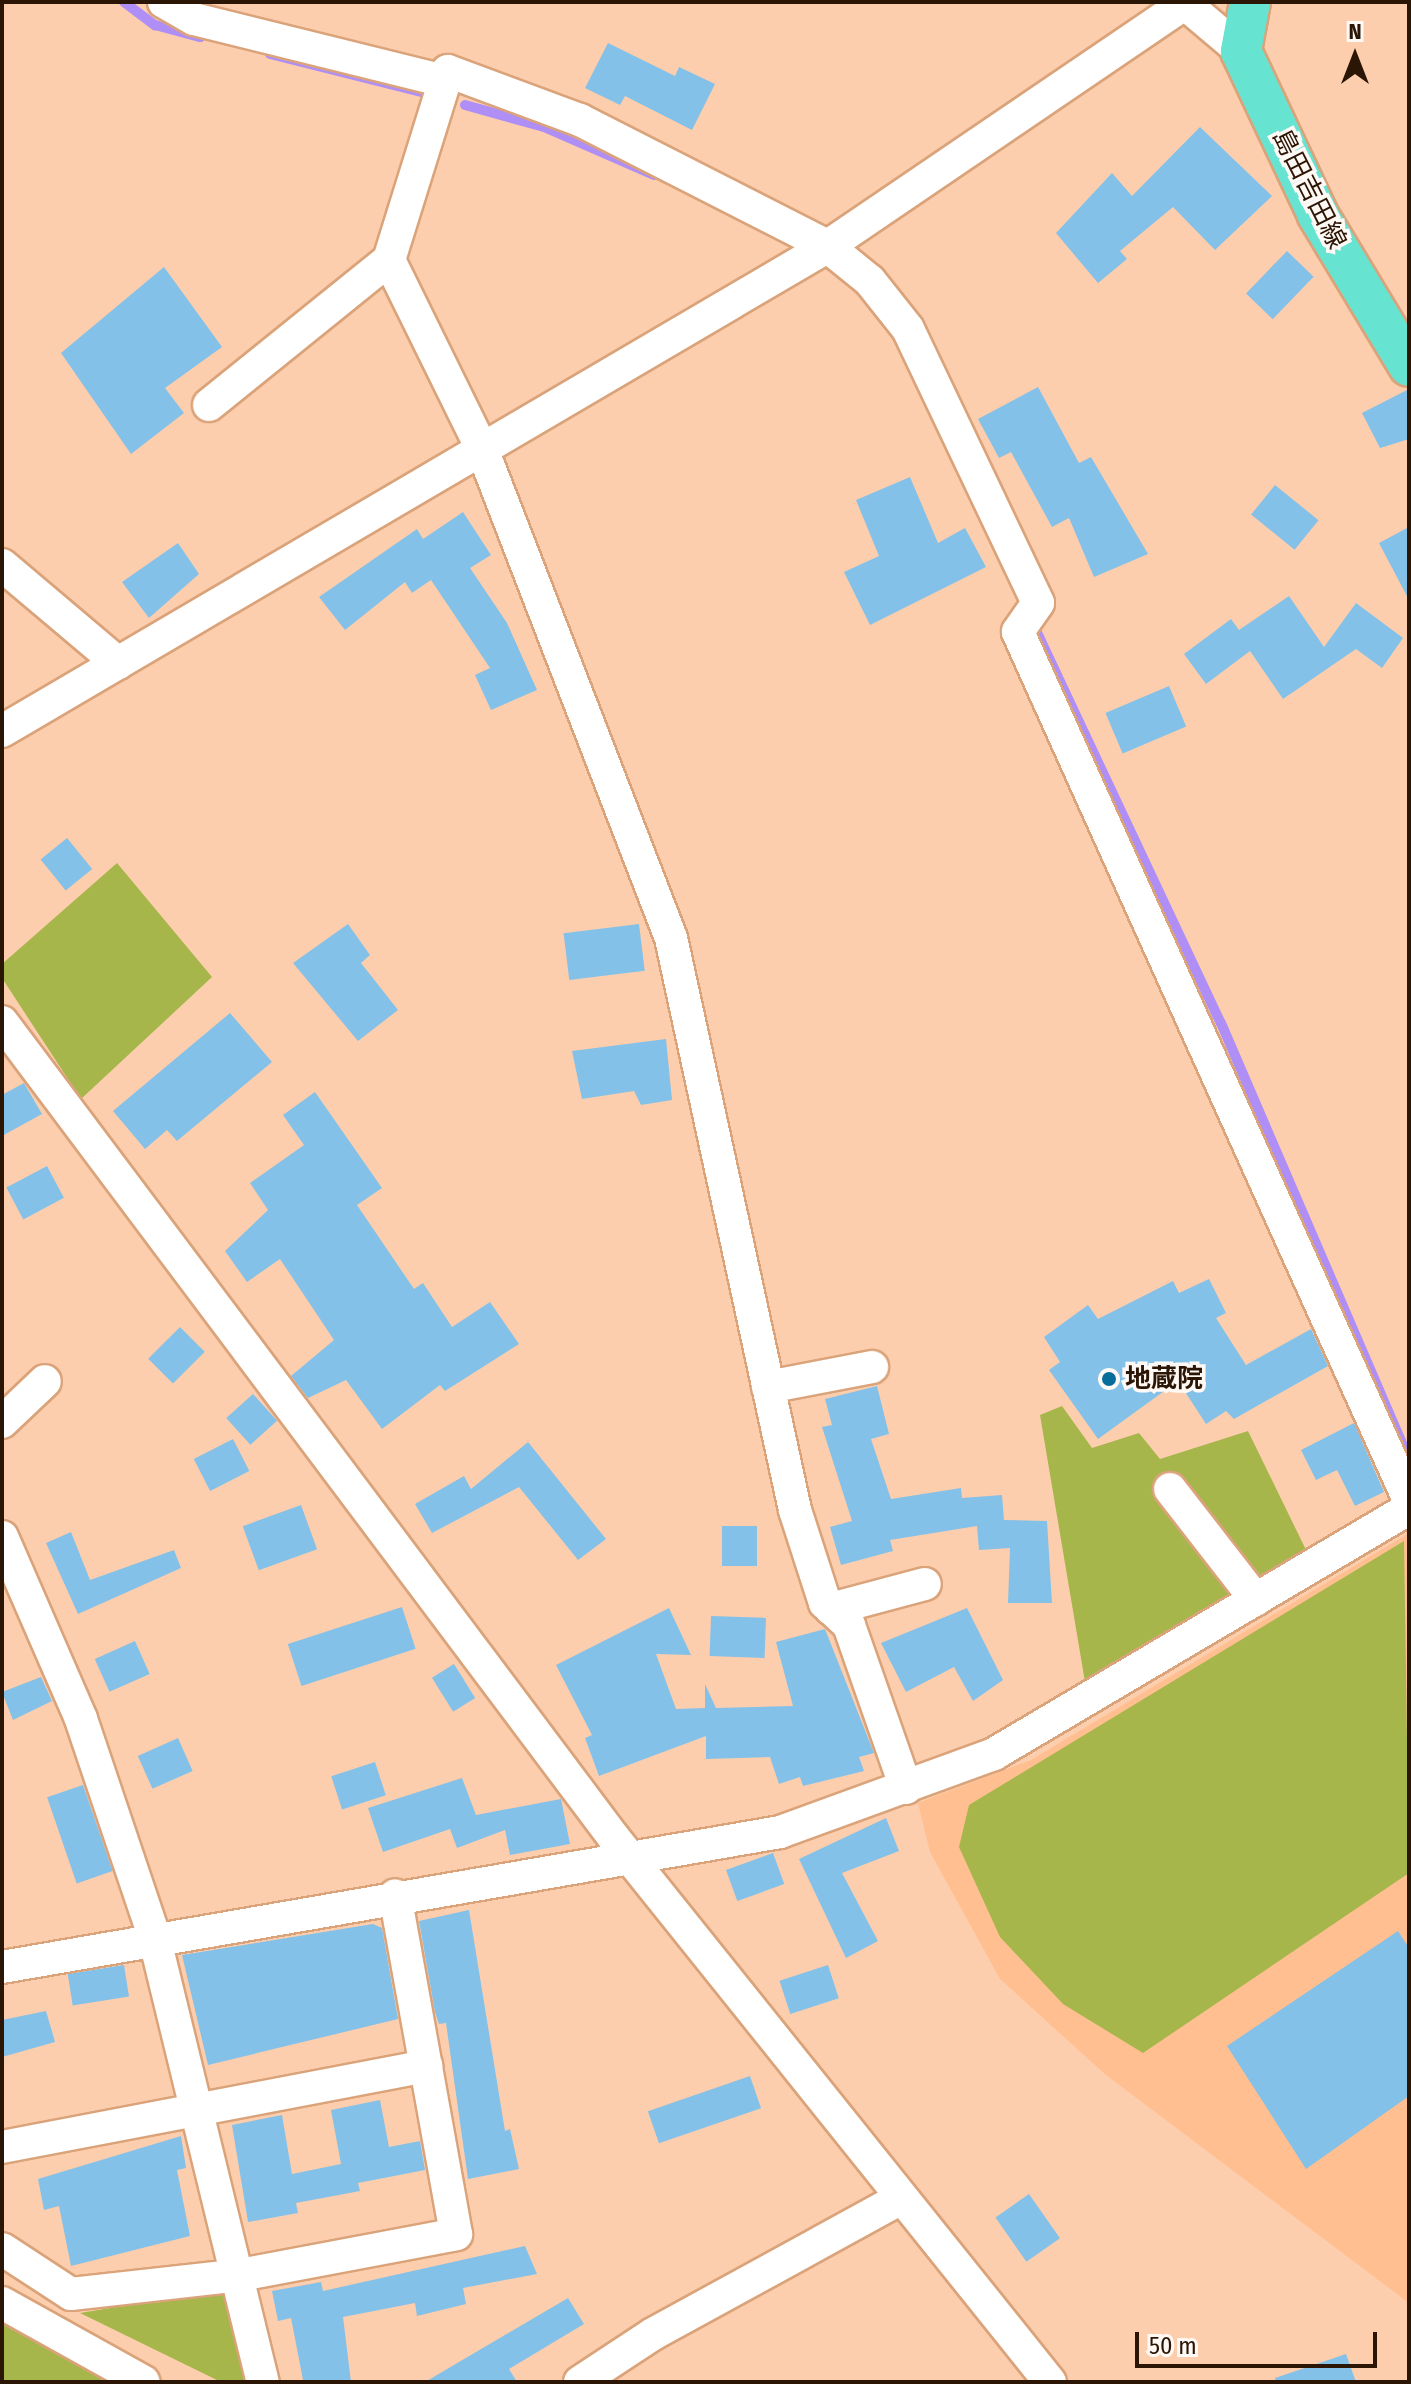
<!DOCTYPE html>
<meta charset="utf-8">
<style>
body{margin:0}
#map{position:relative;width:1411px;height:2384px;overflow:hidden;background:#fdcead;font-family:"Fira Sans Condensed","Noto Sans JP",sans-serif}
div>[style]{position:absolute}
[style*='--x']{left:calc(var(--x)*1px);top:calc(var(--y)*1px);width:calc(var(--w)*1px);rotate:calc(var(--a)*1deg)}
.built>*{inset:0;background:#ffbf90}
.green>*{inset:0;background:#a6b64b}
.stream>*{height:10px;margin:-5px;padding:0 5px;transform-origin:5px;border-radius:5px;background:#af8ef6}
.building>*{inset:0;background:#83c1e9;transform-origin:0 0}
.roads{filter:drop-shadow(2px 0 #daa37a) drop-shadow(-2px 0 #daa37a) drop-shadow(0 2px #daa37a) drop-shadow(0 -2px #daa37a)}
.minor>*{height:32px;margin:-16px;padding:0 16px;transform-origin:16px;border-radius:16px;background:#fff}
.major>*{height:40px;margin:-20px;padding:0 20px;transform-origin:20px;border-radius:20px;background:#66e3d1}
.dots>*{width:22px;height:22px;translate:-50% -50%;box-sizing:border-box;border:4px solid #fff9f5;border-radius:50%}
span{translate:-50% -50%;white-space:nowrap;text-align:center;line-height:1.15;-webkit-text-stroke:7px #fff9f5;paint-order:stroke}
.street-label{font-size:26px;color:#2b1606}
.poi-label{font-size:26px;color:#2b1606;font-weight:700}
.left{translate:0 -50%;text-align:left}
.frame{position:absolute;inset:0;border:4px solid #2b1606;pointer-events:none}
.north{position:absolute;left:1315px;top:16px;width:80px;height:80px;-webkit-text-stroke:6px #fff9f5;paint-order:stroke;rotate:0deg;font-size:22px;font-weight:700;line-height:32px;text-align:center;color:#2b1606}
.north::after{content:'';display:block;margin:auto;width:28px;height:36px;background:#2b1606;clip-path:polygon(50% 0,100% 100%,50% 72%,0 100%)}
.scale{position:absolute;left:1135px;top:2332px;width:242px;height:36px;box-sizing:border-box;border:4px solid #2b1606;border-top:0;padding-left:10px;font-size:24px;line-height:28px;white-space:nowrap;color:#2b1606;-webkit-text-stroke:6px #fff9f5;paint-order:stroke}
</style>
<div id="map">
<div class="built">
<i style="clip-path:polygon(1409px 1533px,1409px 2303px,1106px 2075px,1000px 1979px,930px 1852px,918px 1803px,1031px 1760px)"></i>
</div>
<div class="green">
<i style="clip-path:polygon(117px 863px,212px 977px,81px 1099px,2px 978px,2px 964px)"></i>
<i style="clip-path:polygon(1062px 1406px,1092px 1448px,1139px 1433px,1160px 1459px,1248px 1431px,1307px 1552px,1085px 1682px,1040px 1415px)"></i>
<i style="clip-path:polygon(1404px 1541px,1409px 1873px,1143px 2053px,1063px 2004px,1000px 1937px,959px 1847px,969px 1805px)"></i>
<i style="clip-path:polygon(232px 2288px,256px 2382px,221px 2382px,80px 2313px)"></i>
<i style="clip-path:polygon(2px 2306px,125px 2382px,2px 2382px)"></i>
</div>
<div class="stream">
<i style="--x:124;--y:2;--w:39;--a:37"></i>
<i style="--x:155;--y:25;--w:47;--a:14.9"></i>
<i style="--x:270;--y:54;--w:160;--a:14.1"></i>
<i style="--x:465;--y:105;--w:82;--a:15.6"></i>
<i style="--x:544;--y:127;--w:120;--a:23.6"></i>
<i style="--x:1032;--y:622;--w:443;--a:64.8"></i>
<i style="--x:1221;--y:1023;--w:476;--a:66.7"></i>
</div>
<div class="building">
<i style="clip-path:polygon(608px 43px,675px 76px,679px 67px,715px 84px,692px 130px,625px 96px,620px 105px,585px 88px)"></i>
<i style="clip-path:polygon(1200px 127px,1272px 196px,1215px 250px,1173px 207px,1120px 251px,1127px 259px,1098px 283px,1056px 233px,1112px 173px,1132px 196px)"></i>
<i style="left:1287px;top:251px;width:37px;height:59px;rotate:44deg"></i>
<i style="clip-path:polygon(164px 267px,222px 347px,165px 388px,184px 413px,131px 454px,61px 353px)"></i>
<i style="clip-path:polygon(1038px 387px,1079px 463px,1091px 457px,1148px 554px,1094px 577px,1069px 518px,1052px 527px,1011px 452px,999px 458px,978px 419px)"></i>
<i style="clip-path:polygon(1409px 389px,1409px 439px,1380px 448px,1362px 413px)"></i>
<i style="clip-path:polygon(910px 477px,938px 543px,965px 528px,986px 567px,870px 625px,844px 572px,879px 556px,856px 500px)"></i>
<i style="left:1275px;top:485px;width:56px;height:38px;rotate:39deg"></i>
<i style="clip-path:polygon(463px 512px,491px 555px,470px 568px,507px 623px,537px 690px,491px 710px,475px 675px,490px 668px,431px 580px,412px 593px,405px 582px,345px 630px,319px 597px,417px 529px,423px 539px)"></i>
<i style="clip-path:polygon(1409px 527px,1409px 600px,1379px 543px)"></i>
<i style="clip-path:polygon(178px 543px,199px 574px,149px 618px,122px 582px)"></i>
<i style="clip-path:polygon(1289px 596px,1324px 647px,1356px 603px,1403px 638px,1382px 668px,1356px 649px,1283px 699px,1250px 651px,1206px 684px,1184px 654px,1231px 619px,1239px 630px)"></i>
<i style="left:1169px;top:686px;width:44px;height:69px;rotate:67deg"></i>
<i style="left:67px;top:838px;width:40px;height:34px;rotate:51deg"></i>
<i style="clip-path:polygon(348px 924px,370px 955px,361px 963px,398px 1010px,358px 1041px,293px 963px)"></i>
<i style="left:639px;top:924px;width:47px;height:76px;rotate:83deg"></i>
<i style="clip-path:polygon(230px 1013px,272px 1062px,177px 1141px,167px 1130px,145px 1149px,113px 1111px)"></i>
<i style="clip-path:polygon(666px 1039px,672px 1100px,641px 1105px,634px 1091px,582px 1099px,572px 1051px)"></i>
<i style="clip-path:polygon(24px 1083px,42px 1114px,2px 1136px,2px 1095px)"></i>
<i style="clip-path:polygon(315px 1092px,382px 1188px,357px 1205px,414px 1289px,423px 1283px,452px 1327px,490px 1302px,519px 1344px,445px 1391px,440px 1385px,382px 1429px,346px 1380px,308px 1398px,291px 1376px,334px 1340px,280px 1259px,247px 1282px,225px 1251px,268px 1210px,250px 1183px,304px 1145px,283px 1115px)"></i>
<i style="left:47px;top:1166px;width:36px;height:46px;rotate:62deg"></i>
<i style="clip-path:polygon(1209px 1279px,1226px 1313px,1216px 1318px,1246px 1365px,1311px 1329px,1328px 1366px,1234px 1419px,1226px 1411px,1206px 1424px,1178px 1381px,1098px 1439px,1049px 1370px,1060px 1362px,1044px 1337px,1088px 1305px,1098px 1319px,1173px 1281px,1179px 1293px)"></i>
<i style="left:180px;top:1327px;width:35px;height:45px;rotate:45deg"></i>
<i style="clip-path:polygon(877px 1386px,889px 1434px,871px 1439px,891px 1499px,961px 1488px,962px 1498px,1002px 1495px,1004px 1520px,1047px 1521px,1052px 1603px,1008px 1603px,1010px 1548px,979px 1550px,977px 1526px,890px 1540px,893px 1551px,841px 1565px,830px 1527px,852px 1521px,822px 1427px,832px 1425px,825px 1399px)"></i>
<i style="left:253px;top:1394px;width:36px;height:36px;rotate:48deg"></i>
<i style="clip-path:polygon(1354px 1423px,1384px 1492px,1355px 1506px,1337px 1470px,1316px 1480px,1301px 1450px)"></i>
<i style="left:233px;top:1439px;width:36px;height:44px;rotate:63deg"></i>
<i style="clip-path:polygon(528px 1442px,606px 1539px,578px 1560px,519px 1487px,432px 1533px,415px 1504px,464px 1476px,471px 1489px)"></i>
<i style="left:301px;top:1505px;width:47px;height:62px;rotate:70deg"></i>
<i style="left:722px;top:1526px;width:35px;height:40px"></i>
<i style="clip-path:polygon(71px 1532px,90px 1580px,174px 1550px,181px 1568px,78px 1614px,46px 1543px)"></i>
<i style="left:402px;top:1607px;width:44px;height:120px;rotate:72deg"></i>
<i style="clip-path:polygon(669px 1608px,691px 1655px,656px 1654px,676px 1709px,705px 1708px,705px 1684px,716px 1708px,793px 1706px,776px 1642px,825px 1629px,874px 1753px,859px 1757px,864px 1771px,803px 1786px,800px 1777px,779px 1784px,770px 1757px,706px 1759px,706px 1736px,599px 1776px,585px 1738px,592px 1735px,556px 1665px)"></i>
<i style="clip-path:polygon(967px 1608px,1003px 1680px,973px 1701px,954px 1667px,906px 1692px,881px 1643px)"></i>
<i style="left:711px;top:1616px;width:55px;height:40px;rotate:2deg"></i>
<i style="left:135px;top:1641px;width:36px;height:44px;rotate:66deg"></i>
<i style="left:454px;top:1664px;width:40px;height:26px;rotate:58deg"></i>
<i style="clip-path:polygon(41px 1677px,52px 1701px,13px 1720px,2px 1692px)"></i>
<i style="left:178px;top:1738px;width:36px;height:44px;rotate:66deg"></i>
<i style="left:375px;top:1762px;width:35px;height:46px;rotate:72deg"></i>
<i style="clip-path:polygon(462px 1778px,476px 1815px,561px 1799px,570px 1844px,510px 1855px,505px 1830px,457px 1848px,450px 1829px,383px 1852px,368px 1808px)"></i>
<i style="left:83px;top:1785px;width:91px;height:38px;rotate:71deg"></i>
<i style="clip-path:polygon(886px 1818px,899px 1851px,842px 1873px,878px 1941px,846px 1958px,799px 1859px)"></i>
<i style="left:773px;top:1853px;width:33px;height:50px;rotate:70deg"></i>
<i style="clip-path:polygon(469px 1910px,505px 2131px,510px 2129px,519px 2169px,468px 2179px,446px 2023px,439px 2024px,435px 2012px,419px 1921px)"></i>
<i style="clip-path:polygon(373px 1924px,382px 1928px,398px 2019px,208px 2065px,182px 1955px)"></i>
<i style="clip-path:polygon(1398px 1931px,1409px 1948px,1409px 2096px,1306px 2169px,1227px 2046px)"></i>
<i style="left:124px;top:1965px;width:32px;height:57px;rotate:81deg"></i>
<i style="left:828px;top:1965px;width:35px;height:51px;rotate:72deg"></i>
<i style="clip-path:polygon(46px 2011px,55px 2042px,2px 2057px,2px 2020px)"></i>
<i style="left:750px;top:2076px;width:34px;height:108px;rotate:71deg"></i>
<i style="clip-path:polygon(380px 2100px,389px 2147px,420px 2141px,425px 2170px,358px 2183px,360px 2191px,296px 2203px,298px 2213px,248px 2222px,232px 2125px,282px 2115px,292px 2174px,341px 2164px,331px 2110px)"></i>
<i style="clip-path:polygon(181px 2136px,186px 2168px,177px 2170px,190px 2236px,71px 2266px,59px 2206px,44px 2210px,38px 2179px)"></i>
<i style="left:1029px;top:2194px;width:54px;height:41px;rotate:55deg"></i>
<i style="clip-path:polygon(525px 2246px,537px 2274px,463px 2288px,466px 2304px,417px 2316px,415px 2303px,343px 2317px,351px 2382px,303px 2380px,291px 2318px,278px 2321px,272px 2291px,321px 2282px,323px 2291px)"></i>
<i style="clip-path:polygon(568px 2298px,584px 2324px,509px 2369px,517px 2382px,425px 2382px)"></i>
<i style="clip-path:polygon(1346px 2354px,1356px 2382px,1276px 2382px,1275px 2378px)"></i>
</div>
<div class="roads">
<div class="minor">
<i style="--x:164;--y:2;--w:34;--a:30"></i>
<i style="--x:194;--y:19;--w:259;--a:13.9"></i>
<i style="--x:1183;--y:2;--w:76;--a:40.2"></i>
<i style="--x:209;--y:405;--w:231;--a:-38.9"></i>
<i style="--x:2;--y:565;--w:152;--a:40.2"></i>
<i style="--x:2;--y:731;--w:954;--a:-30.41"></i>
<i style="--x:825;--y:248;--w:434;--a:-34.2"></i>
<i style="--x:2;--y:1022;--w:1020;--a:53.13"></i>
<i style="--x:614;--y:1838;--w:697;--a:51.29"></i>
<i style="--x:768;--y:1387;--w:106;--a:-10.9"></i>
<i style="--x:2;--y:1422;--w:59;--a:-43.6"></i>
<i style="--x:1170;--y:1489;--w:140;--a:52.2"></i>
<i style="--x:2;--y:1537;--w:198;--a:66.5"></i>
<i style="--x:81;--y:1719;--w:229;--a:71.4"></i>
<i style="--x:154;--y:1936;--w:459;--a:76.3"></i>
<i style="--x:831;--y:1609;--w:97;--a:-14.9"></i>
<i style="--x:906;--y:1788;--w:173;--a:-109.3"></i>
<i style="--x:849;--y:1625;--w:33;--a:-137"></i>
<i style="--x:825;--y:1603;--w:98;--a:-107.9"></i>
<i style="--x:795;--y:1510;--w:585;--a:-102.23"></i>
<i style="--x:671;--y:938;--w:524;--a:-111.13"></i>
<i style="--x:482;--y:449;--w:211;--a:-116.2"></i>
<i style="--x:389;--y:260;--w:198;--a:-72.7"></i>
<i style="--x:448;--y:71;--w:141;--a:20.4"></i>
<i style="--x:580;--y:120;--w:277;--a:27"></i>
<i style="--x:827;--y:246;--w:55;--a:39.1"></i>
<i style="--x:870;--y:281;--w:61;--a:51.6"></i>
<i style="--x:908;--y:329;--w:303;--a:64.6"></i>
<i style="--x:1038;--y:603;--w:35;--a:125"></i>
<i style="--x:1018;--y:632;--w:952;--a:65.75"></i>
<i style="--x:2;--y:1967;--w:790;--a:-9.84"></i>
<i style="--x:780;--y:1832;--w:228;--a:-20"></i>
<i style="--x:994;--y:1754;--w:482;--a:-30.6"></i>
<i style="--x:2;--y:2147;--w:432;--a:-10.8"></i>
<i style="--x:2;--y:2249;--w:82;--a:33.1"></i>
<i style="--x:71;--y:2294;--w:170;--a:-6.4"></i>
<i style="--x:240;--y:2275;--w:220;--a:-10.7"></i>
<i style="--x:456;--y:2234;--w:344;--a:-100.2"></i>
<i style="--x:2;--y:2303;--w:162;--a:29.1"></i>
<i style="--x:580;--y:2382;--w:87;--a:-33.3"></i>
<i style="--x:653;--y:2334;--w:281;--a:-28.7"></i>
</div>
<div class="major">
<i style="--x:1250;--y:2;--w:50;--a:100.4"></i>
<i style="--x:1241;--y:51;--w:181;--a:64.8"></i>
<i style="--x:1318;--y:215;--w:176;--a:58.9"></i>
</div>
</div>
<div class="dots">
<i style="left:1109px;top:1379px;background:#086d9a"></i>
</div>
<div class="street-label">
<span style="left:1309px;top:189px;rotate:63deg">島田吉田線</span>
</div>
<div class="poi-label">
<span class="left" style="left:1125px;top:1379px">地蔵院</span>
</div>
<div class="frame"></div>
<div class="north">N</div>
<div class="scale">50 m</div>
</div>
